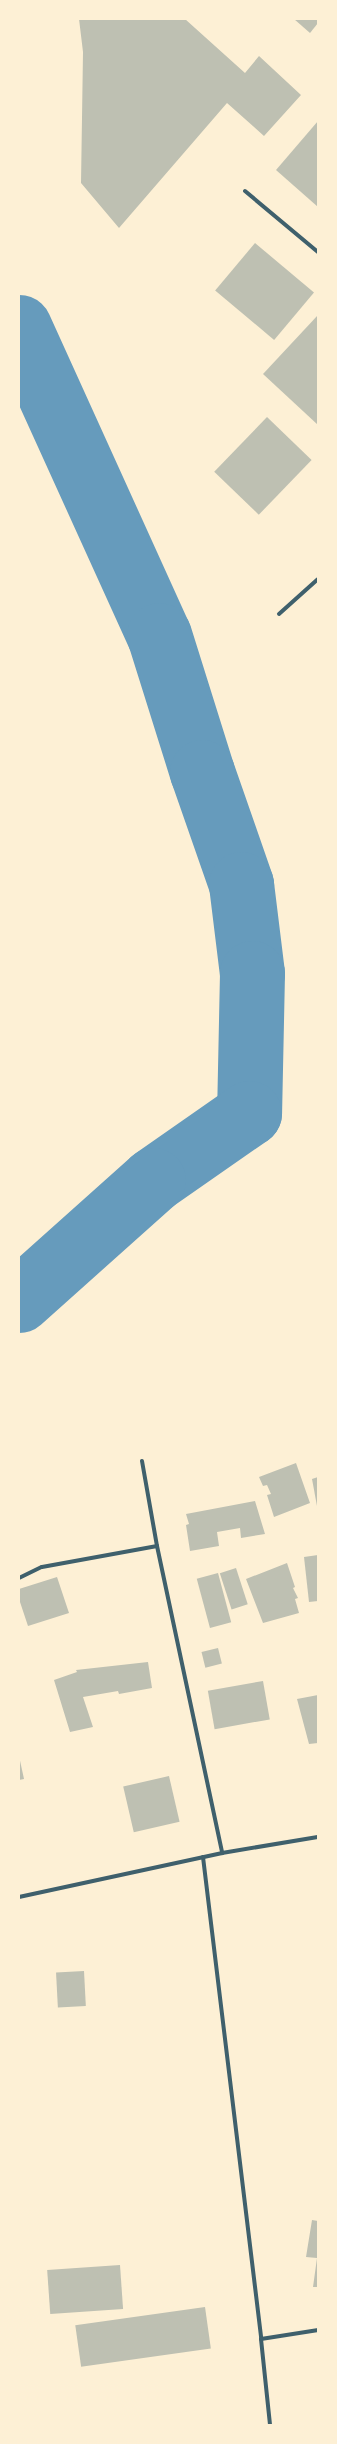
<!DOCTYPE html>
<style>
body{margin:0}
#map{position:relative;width:337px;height:2444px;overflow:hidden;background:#fdf0d5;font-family:"Titillium Web",sans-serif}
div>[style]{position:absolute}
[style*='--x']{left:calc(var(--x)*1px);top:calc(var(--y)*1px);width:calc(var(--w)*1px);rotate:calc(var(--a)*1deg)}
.river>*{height:65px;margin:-32.5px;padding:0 32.5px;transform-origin:32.5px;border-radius:32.5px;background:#669bbc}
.building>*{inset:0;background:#bec0b2;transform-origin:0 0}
.minor>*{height:4px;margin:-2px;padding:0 2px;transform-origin:2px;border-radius:2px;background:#3f606c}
span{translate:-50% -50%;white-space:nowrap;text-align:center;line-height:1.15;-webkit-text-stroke:3px #fdf0d5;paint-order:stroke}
.frame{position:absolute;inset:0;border:20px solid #fdf0d5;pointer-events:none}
</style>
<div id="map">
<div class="river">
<i style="--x:19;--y:327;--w:338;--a:65.6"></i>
<i style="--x:159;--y:635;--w:144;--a:72.6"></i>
<i style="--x:202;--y:772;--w:119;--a:70.8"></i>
<i style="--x:241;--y:884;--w:90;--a:83"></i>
<i style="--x:252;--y:973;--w:140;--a:91.2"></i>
<i style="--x:249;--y:1113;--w:117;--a:145.1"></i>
<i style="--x:153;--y:1180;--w:180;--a:138.2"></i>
</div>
<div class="building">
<i style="clip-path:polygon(79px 19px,185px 19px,245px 73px,259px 56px,301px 95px,264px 136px,227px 103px,119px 228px,81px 183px,83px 52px)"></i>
<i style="clip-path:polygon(294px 19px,318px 19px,318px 23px,310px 33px)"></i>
<i style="clip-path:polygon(318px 121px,318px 207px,276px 170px)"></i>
<i style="left:255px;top:243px;width:77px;height:62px;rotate:40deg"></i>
<i style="clip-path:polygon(318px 315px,318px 425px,263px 374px)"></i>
<i style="left:267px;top:417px;width:62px;height:76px;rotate:44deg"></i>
<i style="clip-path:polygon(296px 1463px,310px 1503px,274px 1517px,267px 1495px,271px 1494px,267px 1485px,263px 1486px,259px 1477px)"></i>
<i style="clip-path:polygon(318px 1477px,318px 1506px,317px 1506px,312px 1479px)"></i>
<i style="clip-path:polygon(255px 1501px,265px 1534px,241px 1538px,240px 1528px,217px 1532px,219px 1546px,190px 1551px,186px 1525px,189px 1524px,186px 1514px)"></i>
<i style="clip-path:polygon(318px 1555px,318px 1601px,309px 1602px,304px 1557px)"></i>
<i style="clip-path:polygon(287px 1563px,295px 1587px,293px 1588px,298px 1598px,295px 1599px,299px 1613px,263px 1623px,246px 1579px)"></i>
<i style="left:236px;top:1568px;width:38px;height:17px;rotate:72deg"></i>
<i style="left:218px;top:1573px;width:51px;height:22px;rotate:75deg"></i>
<i style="clip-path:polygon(57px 1577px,69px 1613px,28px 1626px,19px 1599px,19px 1589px)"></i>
<i style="left:218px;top:1648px;width:16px;height:17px;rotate:76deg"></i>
<i style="clip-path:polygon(148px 1662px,152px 1688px,119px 1694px,118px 1691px,83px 1697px,93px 1727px,70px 1732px,54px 1680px,77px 1672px,76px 1670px)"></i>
<i style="left:263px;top:1681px;width:39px;height:56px;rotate:80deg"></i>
<i style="clip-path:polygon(318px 1695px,318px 1743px,309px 1744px,297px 1699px)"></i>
<i style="clip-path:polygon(19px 1756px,24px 1779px,19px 1780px)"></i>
<i style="left:169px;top:1776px;width:47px;height:47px;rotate:77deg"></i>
<i style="left:84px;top:1971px;width:35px;height:28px;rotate:87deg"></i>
<i style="clip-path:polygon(312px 2220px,318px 2221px,318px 2287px,313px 2287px,317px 2258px,306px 2257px)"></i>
<i style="left:120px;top:2265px;width:44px;height:73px;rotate:86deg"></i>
<i style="left:205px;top:2307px;width:42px;height:131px;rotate:82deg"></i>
</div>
<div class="minor">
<i style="--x:245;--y:191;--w:95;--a:39.9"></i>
<i style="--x:279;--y:614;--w:52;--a:-41.9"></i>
<i style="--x:142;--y:1461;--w:86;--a:80"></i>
<i style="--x:157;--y:1546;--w:314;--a:78"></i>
<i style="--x:19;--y:1578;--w:25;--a:-26"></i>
<i style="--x:42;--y:1567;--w:117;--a:-10.3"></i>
<i style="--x:203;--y:1857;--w:485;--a:83.1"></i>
<i style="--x:261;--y:2339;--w:58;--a:-9"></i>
<i style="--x:19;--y:1897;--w:208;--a:-12.2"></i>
<i style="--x:222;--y:1853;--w:97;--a:-9.5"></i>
<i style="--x:261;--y:2339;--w:86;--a:84"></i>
</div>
<div class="frame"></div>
</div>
